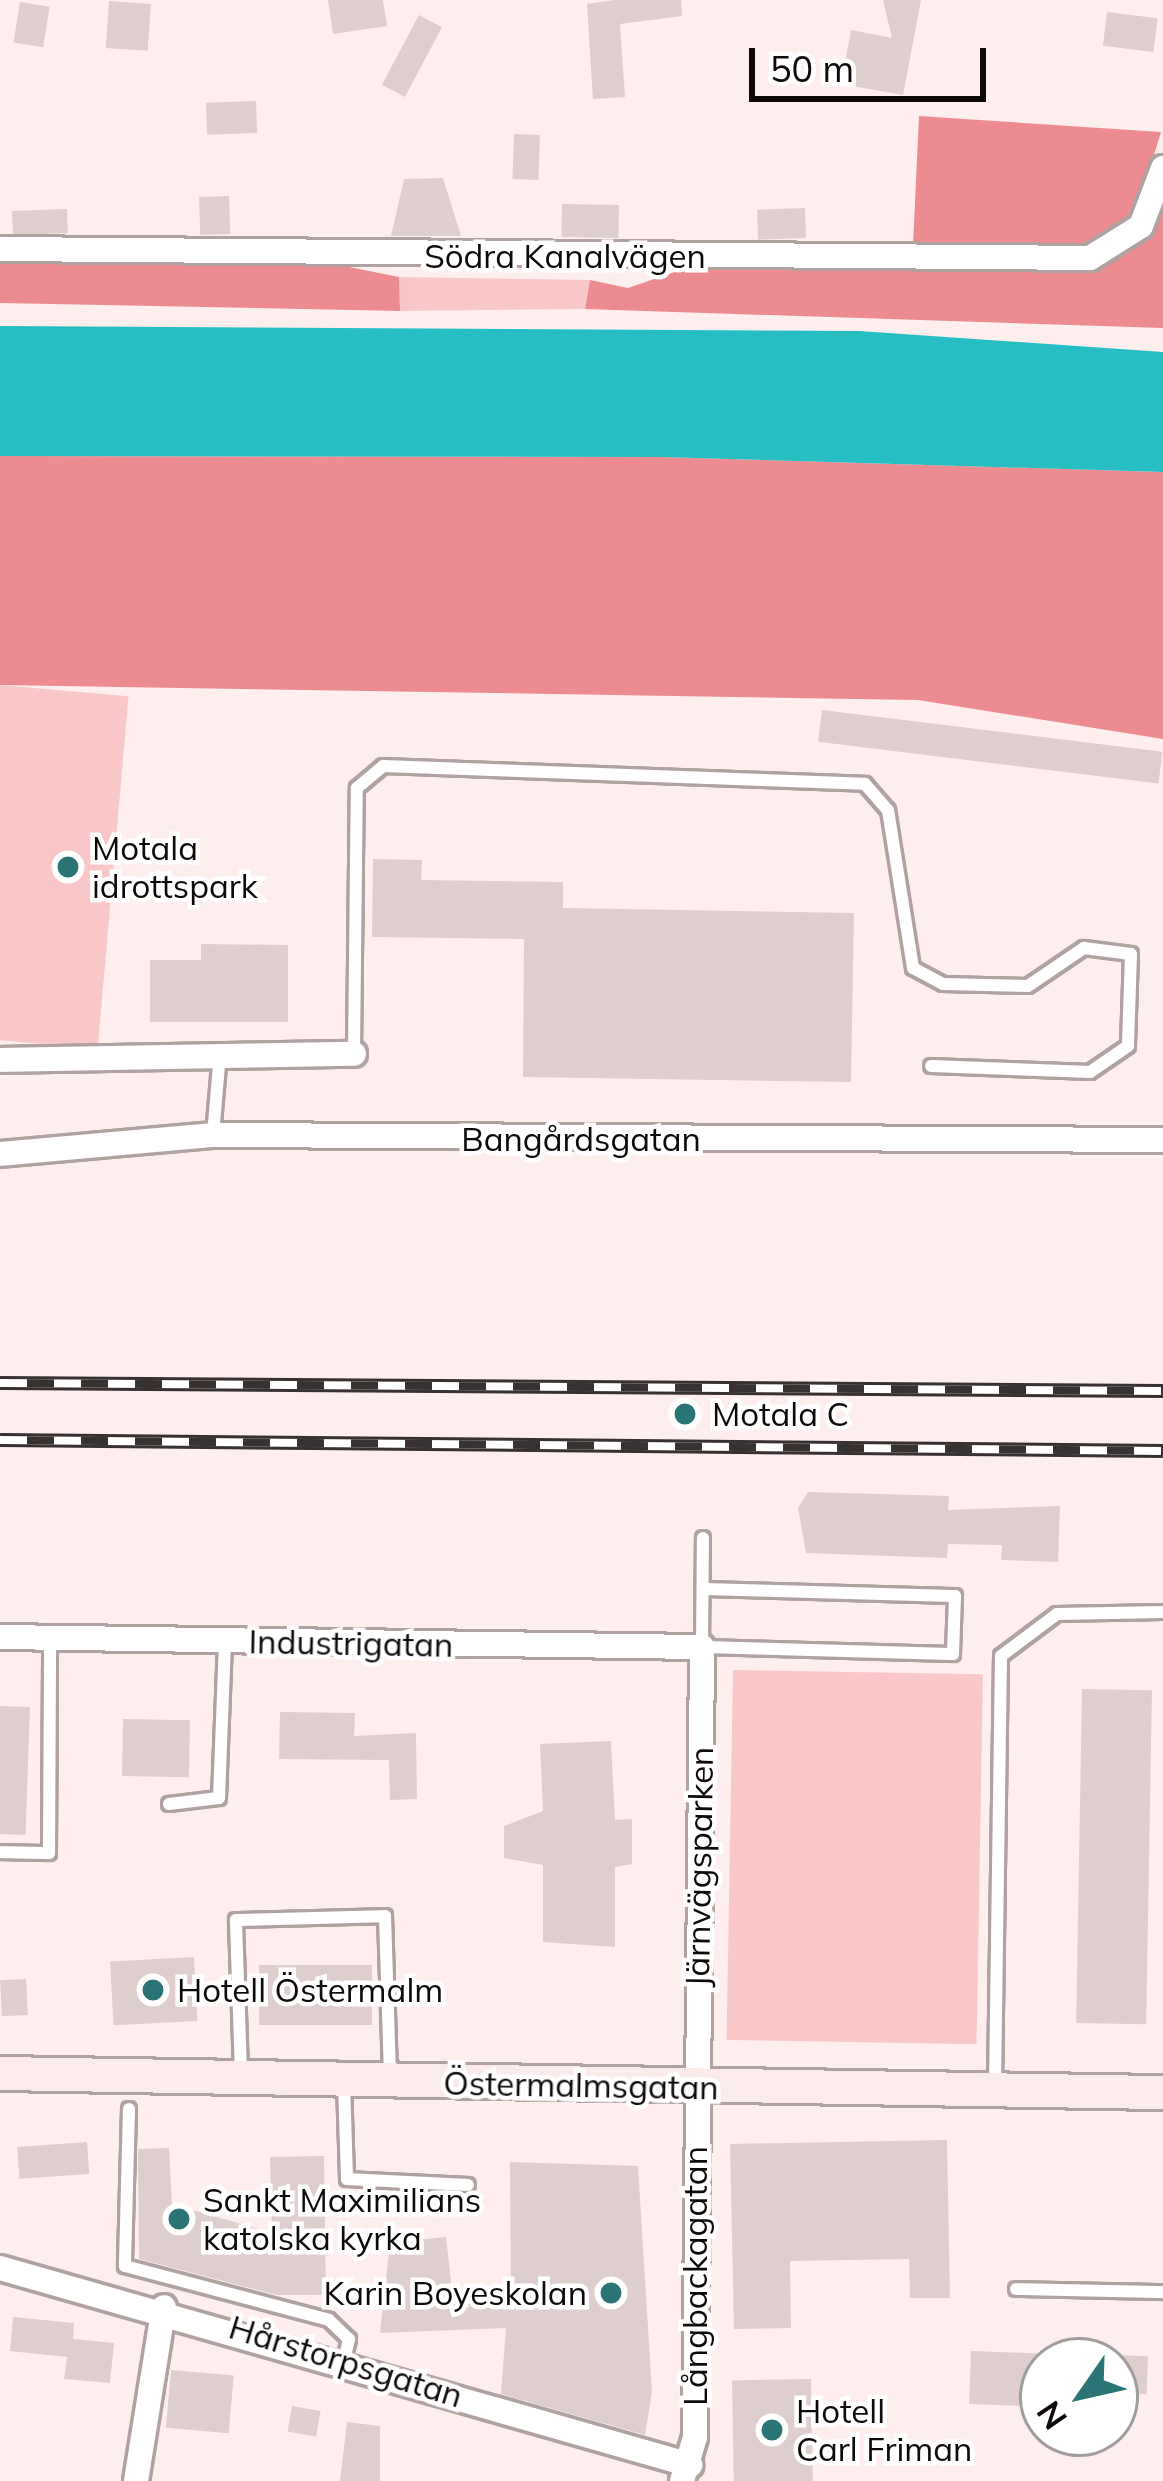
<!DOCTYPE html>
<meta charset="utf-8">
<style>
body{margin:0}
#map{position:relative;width:1163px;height:2481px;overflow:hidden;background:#feeeee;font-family:Mulish,sans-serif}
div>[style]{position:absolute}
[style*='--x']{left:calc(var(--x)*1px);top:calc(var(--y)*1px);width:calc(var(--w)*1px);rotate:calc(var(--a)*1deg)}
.green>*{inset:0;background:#fac7c8;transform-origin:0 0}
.forest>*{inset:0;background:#ec8c91}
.water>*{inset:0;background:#26bec3}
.building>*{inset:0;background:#decece;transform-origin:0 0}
.roads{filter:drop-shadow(3px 0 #b1a2a2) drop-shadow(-3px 0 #b1a2a2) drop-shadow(0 3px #b1a2a2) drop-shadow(0 -3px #b1a2a2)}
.lane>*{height:12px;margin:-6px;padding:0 6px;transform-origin:6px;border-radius:6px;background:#fff}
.street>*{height:24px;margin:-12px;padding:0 12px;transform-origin:12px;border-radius:12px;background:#fff}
.secondary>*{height:33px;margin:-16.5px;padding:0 16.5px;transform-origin:16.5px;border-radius:16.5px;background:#fbebeb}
.rail>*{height:14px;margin-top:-7px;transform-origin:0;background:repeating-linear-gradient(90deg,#fff 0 27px,#383131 0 54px);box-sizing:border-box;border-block:3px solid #383131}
.dots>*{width:33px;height:33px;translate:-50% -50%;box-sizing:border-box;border:6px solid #fff;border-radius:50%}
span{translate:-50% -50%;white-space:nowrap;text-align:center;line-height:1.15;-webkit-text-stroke:9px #fff;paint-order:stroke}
.street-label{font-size:33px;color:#0f0a0a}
.poi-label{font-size:33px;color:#0f0a0a}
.left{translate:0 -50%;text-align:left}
.right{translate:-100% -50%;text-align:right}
.north{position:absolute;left:1019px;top:2337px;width:120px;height:120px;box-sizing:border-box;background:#fff;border:3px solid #9f9d9d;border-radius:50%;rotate:236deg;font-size:33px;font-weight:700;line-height:48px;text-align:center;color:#0f0a0a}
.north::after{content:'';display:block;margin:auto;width:42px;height:54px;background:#2a7476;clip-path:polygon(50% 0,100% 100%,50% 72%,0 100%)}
.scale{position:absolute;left:749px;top:48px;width:237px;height:54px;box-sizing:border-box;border:6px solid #0f0a0a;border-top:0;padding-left:15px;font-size:36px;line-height:42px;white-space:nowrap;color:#0f0a0a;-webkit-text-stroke:9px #fff;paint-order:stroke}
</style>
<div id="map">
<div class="green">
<i style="clip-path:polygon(399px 277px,590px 280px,585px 309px,400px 311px)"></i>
<i style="left:0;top:685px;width:129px;height:354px;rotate:5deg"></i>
<i style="left:733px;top:1670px;width:250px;height:370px;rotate:1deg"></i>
</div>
<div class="forest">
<i style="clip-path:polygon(919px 116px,1161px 132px,1132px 226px,1095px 249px,913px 246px)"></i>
<i style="clip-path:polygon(1163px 209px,1163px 328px,585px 309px,590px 280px,628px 288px,695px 265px,1105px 263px,1145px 239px)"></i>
<i style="clip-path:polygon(0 255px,329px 263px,399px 277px,400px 311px,0 303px)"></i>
<i style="clip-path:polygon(0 456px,660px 457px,1163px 472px,1163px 739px,918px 700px,0 685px)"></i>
</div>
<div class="water">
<i style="clip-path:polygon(0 326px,859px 331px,1163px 352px,1163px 472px,660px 457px,0 456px)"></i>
</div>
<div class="building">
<i style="clip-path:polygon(328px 0,383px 0,387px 26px,333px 34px)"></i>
<i style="clip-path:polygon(614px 0,681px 0,682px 16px,620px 24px,625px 97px,593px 99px,587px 4px)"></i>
<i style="clip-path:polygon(883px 0,921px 0,903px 95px,841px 84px,851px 30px,892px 38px)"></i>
<i style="left:109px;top:1px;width:42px;height:47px;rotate:4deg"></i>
<i style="left:20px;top:2px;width:30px;height:41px;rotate:9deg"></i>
<i style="left:1107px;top:12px;width:51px;height:34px;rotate:7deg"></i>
<i style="left:419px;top:15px;width:26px;height:79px;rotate:28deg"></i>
<i style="left:256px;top:101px;width:32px;height:50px;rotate:88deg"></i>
<i style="left:514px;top:134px;width:26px;height:45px;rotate:2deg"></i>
<i style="clip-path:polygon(443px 178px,461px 236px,391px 236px,404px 179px)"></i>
<i style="left:229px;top:196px;width:38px;height:30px;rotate:88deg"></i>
<i style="left:562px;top:204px;width:57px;height:33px;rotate:1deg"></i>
<i style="left:805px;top:208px;width:30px;height:48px;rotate:88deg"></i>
<i style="left:67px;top:209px;width:24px;height:55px;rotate:88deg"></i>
<i style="left:822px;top:710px;width:343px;height:32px;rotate:7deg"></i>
<i style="clip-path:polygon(373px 859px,422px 860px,421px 880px,563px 882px,563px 908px,854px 913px,851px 1082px,523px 1077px,524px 939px,372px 937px)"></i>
<i style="clip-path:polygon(201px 944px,288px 945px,288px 1022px,150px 1022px,150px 960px,201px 960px)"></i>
<i style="clip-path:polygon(808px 1492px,949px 1496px,948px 1510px,1060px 1506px,1058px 1562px,1001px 1560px,1002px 1545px,948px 1544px,947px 1558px,806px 1553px,798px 1508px)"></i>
<i style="left:1082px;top:1689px;width:70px;height:334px;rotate:1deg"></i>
<i style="left:0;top:1706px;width:30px;height:128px;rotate:2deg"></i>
<i style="clip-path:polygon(280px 1712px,355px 1713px,354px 1736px,416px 1733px,417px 1799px,390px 1800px,389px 1760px,279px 1759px)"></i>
<i style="left:123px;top:1719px;width:67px;height:57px;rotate:1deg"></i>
<i style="clip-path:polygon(611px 1741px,615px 1820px,632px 1819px,632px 1864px,615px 1867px,615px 1947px,543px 1942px,543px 1865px,504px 1858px,504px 1826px,543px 1811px,540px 1744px)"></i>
<i style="left:194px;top:1957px;width:64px;height:84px;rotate:87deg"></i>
<i style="left:259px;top:1965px;width:113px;height:60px"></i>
<i style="left:26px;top:1979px;width:36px;height:26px;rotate:87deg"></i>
<i style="clip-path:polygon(947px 2140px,950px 2298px,910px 2298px,909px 2259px,790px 2261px,791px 2328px,734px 2329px,730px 2144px)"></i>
<i style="left:87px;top:2142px;width:32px;height:70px;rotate:86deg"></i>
<i style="clip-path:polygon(169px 2148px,172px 2204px,272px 2233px,270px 2157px,324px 2156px,326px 2295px,277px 2295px,139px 2259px,138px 2149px)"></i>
<i style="clip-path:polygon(510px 2162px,638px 2166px,652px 2392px,645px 2435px,501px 2394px,506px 2328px,380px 2333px,390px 2243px,446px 2237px,452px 2290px,511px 2291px)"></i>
<i style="clip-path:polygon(13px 2317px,74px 2323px,73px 2339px,114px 2343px,110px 2383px,64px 2379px,67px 2357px,10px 2351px)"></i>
<i style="left:971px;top:2351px;width:72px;height:53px;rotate:2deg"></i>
<i style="left:1115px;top:2355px;width:33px;height:38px;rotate:2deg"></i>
<i style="left:171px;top:2370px;width:63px;height:58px;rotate:5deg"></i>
<i style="left:811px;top:2379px;width:102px;height:79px;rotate:89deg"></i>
<i style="left:292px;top:2406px;width:29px;height:26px;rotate:10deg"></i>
<i style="clip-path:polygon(347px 2422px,380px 2426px,380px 2481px,340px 2481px)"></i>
</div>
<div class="roads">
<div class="lane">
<i style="--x:354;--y:1054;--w:266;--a:-89.4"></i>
<i style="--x:357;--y:788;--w:34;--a:-40"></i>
<i style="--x:383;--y:766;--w:482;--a:2.1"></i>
<i style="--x:865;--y:784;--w:35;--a:49"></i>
<i style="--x:888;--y:810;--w:160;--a:81"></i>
<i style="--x:913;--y:968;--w:34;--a:28"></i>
<i style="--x:943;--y:984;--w:85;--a:1.3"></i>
<i style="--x:1028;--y:986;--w:68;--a:-34.2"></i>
<i style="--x:1084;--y:948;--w:47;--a:7.3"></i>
<i style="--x:1131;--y:954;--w:92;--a:91.9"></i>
<i style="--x:1128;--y:1046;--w:46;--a:145.6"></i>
<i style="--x:1090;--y:1072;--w:159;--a:-177.8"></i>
<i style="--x:213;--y:1135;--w:82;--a:-85.1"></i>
<i style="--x:703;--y:1589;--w:252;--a:1.6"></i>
<i style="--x:955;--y:1596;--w:58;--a:92"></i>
<i style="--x:953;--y:1654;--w:251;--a:-178.4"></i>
<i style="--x:702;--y:1647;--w:109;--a:-89.5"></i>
<i style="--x:169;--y:1804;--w:50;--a:-6.8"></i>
<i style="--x:219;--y:1798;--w:156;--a:-87.8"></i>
<i style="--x:0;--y:1852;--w:49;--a:1.2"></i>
<i style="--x:49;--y:1853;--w:215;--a:-89.7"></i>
<i style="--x:241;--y:2073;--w:153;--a:-91.9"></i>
<i style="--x:236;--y:1920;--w:149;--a:-1.5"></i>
<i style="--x:385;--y:1916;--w:159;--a:88.2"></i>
<i style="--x:344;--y:2083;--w:96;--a:88.2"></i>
<i style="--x:347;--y:2179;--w:121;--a:2.8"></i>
<i style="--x:995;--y:2085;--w:429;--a:-89.2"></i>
<i style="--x:1001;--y:1656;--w:70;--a:-36.9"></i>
<i style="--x:1057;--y:1614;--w:106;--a:-1.1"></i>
<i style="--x:129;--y:2109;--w:157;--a:91.5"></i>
<i style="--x:125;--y:2266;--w:211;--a:14.8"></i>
<i style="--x:329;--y:2320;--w:28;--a:44"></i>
<i style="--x:349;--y:2339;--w:23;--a:103"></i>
<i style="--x:1016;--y:2289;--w:147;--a:1.2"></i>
</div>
<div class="street">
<i style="--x:0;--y:249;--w:1090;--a:0.47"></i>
<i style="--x:1090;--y:258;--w:60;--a:-32.1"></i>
<i style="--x:1141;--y:226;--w:62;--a:-69.2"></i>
<i style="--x:0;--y:1060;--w:354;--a:-1"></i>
<i style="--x:0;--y:1154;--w:214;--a:-5.1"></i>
<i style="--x:213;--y:1135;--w:950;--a:0.3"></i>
<i style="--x:0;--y:1637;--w:702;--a:0.82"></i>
<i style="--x:702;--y:1647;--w:790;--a:90.51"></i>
<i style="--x:695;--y:2437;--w:46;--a:106.5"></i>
<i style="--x:0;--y:2268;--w:718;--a:15.93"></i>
<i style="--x:136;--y:2481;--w:176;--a:-80.9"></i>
</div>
<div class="secondary">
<i style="--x:0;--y:2073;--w:1163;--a:0.94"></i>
</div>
</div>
<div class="rail">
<i style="--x:0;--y:1383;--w:1163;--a:0.39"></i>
<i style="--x:0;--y:1440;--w:1163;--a:0.54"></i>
</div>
<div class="dots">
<i style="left:68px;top:867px;background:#2a7476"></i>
<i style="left:685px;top:1414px;background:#2a7476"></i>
<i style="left:153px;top:1990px;background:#2a7476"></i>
<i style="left:179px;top:2219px;background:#2a7476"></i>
<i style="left:611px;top:2293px;background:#2a7476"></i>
<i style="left:772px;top:2430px;background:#2a7476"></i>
</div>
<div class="street-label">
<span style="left:565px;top:256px">Södra Kanalvägen</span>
<span style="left:581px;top:1139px">Bangårdsgatan</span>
<span style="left:351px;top:1643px;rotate:1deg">Industrigatan</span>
<span style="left:699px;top:1867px;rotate:-89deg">Järnvägsparken</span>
<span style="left:581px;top:2085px;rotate:1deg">Östermalmsgatan</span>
<span style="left:695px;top:2276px;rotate:-90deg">Långbackagatan</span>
<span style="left:346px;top:2361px;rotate:17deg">Hårstorpsgatan</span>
</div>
<div class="poi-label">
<span class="left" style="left:92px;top:867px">Motala<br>idrottspark</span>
<span class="left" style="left:712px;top:1414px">Motala C</span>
<span class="left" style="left:177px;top:1990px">Hotell Östermalm</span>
<span class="left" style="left:203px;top:2219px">Sankt Maximilians<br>katolska kyrka</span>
<span class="right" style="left:587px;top:2293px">Karin Boyeskolan</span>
<span class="left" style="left:796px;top:2430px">Hotell<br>Carl Friman</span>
</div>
<div class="north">N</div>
<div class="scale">50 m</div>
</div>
